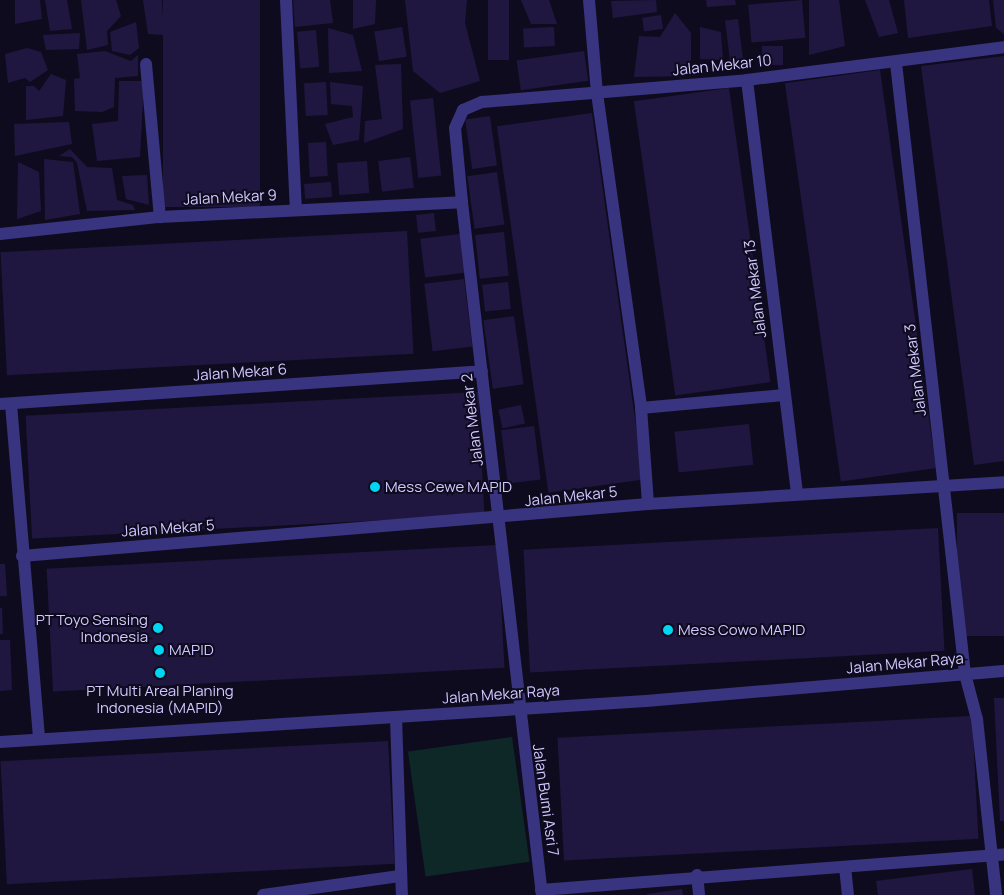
<!DOCTYPE html>
<style>
body{margin:0}
#map{position:relative;width:1004px;height:895px;overflow:hidden;background:#0f0b1e;font-family:Manrope,sans-serif}
div>[style]{position:absolute}
[style*='--x']{left:calc(var(--x)*1px);top:calc(var(--y)*1px);width:calc(var(--w)*1px);rotate:calc(var(--a)*1deg)}
.green>*{inset:0;background:#0e2828;transform-origin:0 0}
.building>*{inset:0;background:#201740;transform-origin:0 0}
.street>*{height:12px;margin:-6px;padding:0 6px;transform-origin:6px;border-radius:6px;background:#39347f}
.dots>*{width:14px;height:14px;translate:-50% -50%;box-sizing:border-box;border:2px solid #0f0b1e;border-radius:50%}
span{translate:-50% -50%;white-space:nowrap;text-align:center;line-height:1.15;-webkit-text-stroke:4px #0f0b1e;paint-order:stroke}
.street-label{font-size:15px;color:#d0c8ff}
.poi-label{font-size:15px;color:#d0c8ff}
.left{translate:0 -50%;text-align:left}
.right{translate:-100% -50%;text-align:right}
</style>
<div id="map">
<div class="green">
<i style="left:512px;top:737px;width:126px;height:105px;rotate:82deg"></i>
</div>
<div class="building">
<i style="clip-path:polygon(15px 0,40px 0,42px 19px,15px 24px)"></i>
<i style="clip-path:polygon(45px 0,67px 0,72px 29px,50px 31px)"></i>
<i style="clip-path:polygon(81px 0,116px 0,121px 16px,107px 31px,108px 45px,87px 50px)"></i>
<i style="clip-path:polygon(143px 0,162px 0,164px 35px,148px 34px)"></i>
<i style="left:163px;top:0;width:97px;height:207px"></i>
<i style="clip-path:polygon(293px 0,330px 0,333px 23px,295px 27px)"></i>
<i style="clip-path:polygon(353px 0,376px 0,375px 24px,353px 29px)"></i>
<i style="clip-path:polygon(405px 0,467px 0,465px 23px,480px 81px,440px 93px,413px 71px)"></i>
<i style="left:488px;top:0;width:21px;height:60px"></i>
<i style="clip-path:polygon(521px 0,549px 0,557px 24px,531px 24px)"></i>
<i style="clip-path:polygon(656px 0,657px 12px,613px 18px,611px 1px)"></i>
<i style="clip-path:polygon(706px 0,735px 0,736px 5px,707px 7px)"></i>
<i style="left:802px;top:0;width:38px;height:54px;rotate:85deg"></i>
<i style="clip-path:polygon(809px 0,839px 0,845px 46px,809px 55px)"></i>
<i style="clip-path:polygon(865px 0,889px 0,898px 33px,879px 37px)"></i>
<i style="clip-path:polygon(904px 0,989px 0,992px 26px,908px 38px)"></i>
<i style="clip-path:polygon(993px 0,1004px 0,1004px 34px,996px 28px)"></i>
<i style="clip-path:polygon(675px 13px,691px 33px,691px 76px,634px 77px,639px 36px,660px 37px)"></i>
<i style="left:661px;top:15px;width:14px;height:19px;rotate:82deg"></i>
<i style="left:738px;top:19px;width:42px;height:13px;rotate:83deg"></i>
<i style="clip-path:polygon(136px 22px,139px 48px,130px 55px,112px 51px,110px 32px)"></i>
<i style="left:402px;top:27px;width:30px;height:28px;rotate:81deg"></i>
<i style="left:554px;top:27px;width:19px;height:31px;rotate:87deg"></i>
<i style="clip-path:polygon(700px 27px,721px 32px,723px 60px,700px 59px)"></i>
<i style="clip-path:polygon(328px 28px,353px 35px,362px 71px,329px 73px)"></i>
<i style="left:316px;top:30px;width:37px;height:19px;rotate:85deg"></i>
<i style="clip-path:polygon(80px 33px,79px 49px,46px 50px,43px 35px)"></i>
<i style="left:762px;top:46px;width:21px;height:19px"></i>
<i style="clip-path:polygon(27px 48px,41px 52px,48px 70px,30px 82px,25px 78px,8px 83px,5px 54px)"></i>
<i style="clip-path:polygon(105px 51px,131px 61px,138px 55px,138px 76px,115px 78px,114px 107px,102px 112px,75px 111px,74px 79px,80px 78px,77px 54px)"></i>
<i style="left:584px;top:51px;width:30px;height:68px;rotate:82deg"></i>
<i style="clip-path:polygon(1004px 56px,1004px 461px,974px 465px,921px 66px)"></i>
<i style="clip-path:polygon(401px 64px,403px 129px,364px 143px,365px 121px,382px 119px,375px 65px)"></i>
<i style="left:880px;top:70px;width:402px;height:96px;rotate:82deg"></i>
<i style="clip-path:polygon(51px 74px,66px 80px,63px 116px,26px 120px,26px 86px,34px 86px,39px 91px)"></i>
<i style="clip-path:polygon(119px 81px,144px 81px,140px 157px,97px 161px,92px 124px,118px 121px)"></i>
<i style="left:326px;top:82px;width:33px;height:22px;rotate:87deg"></i>
<i style="clip-path:polygon(330px 82px,363px 86px,359px 140px,333px 145px,325px 124px,353px 117px,352px 106px,331px 104px)"></i>
<i style="left:729px;top:88px;width:297px;height:96px;rotate:82deg"></i>
<i style="left:433px;top:98px;width:78px;height:23px;rotate:84deg"></i>
<i style="left:592px;top:113px;width:370px;height:96px;rotate:82deg"></i>
<i style="left:490px;top:116px;width:50px;height:25px;rotate:82deg"></i>
<i style="clip-path:polygon(69px 122px,72px 144px,15px 156px,14px 124px)"></i>
<i style="left:326px;top:142px;width:34px;height:18px;rotate:87deg"></i>
<i style="clip-path:polygon(70px 149px,87px 167px,112px 168px,117px 200px,133px 205px,135px 210px,87px 211px,77px 163px,72px 157px,59px 156px)"></i>
<i style="left:410px;top:157px;width:31px;height:32px;rotate:83deg"></i>
<i style="clip-path:polygon(44px 159px,73px 162px,80px 214px,45px 220px)"></i>
<i style="left:367px;top:161px;width:32px;height:30px;rotate:86deg"></i>
<i style="clip-path:polygon(18px 162px,39px 172px,41px 211px,17px 219px)"></i>
<i style="left:497px;top:172px;width:53px;height:30px;rotate:82deg"></i>
<i style="clip-path:polygon(147px 175px,149px 205px,126px 199px,122px 176px)"></i>
<i style="left:331px;top:182px;width:15px;height:27px;rotate:86deg"></i>
<i style="left:434px;top:213px;width:18px;height:18px;rotate:84deg"></i>
<i style="left:407px;top:231px;width:123px;height:407px;rotate:87deg"></i>
<i style="left:504px;top:232px;width:44px;height:29px;rotate:84deg"></i>
<i style="left:460px;top:234px;width:39px;height:40px;rotate:83deg"></i>
<i style="left:464px;top:279px;width:68px;height:40px;rotate:83deg"></i>
<i style="left:508px;top:282px;width:27px;height:26px;rotate:84deg"></i>
<i style="left:514px;top:316px;width:69px;height:31px;rotate:82deg"></i>
<i style="left:478px;top:392px;width:123px;height:453px;rotate:87deg"></i>
<i style="left:521px;top:405px;width:19px;height:23px;rotate:78deg"></i>
<i style="left:749px;top:424px;width:41px;height:75px;rotate:84deg"></i>
<i style="left:534px;top:426px;width:54px;height:33px;rotate:83deg"></i>
<i style="left:1004px;top:513px;width:123px;height:47px;rotate:90deg"></i>
<i style="left:938px;top:528px;width:123px;height:415px;rotate:87deg"></i>
<i style="left:498px;top:545px;width:123px;height:452px;rotate:87deg"></i>
<i style="clip-path:polygon(0 564px,5px 564px,7px 596px,0 596px)"></i>
<i style="clip-path:polygon(0 608px,2px 608px,3px 634px,0 634px)"></i>
<i style="clip-path:polygon(0 640px,10px 640px,12px 690px,0 691px)"></i>
<i style="clip-path:polygon(994px 698px,1004px 698px,1004px 821px,1000px 821px)"></i>
<i style="left:972px;top:716px;width:123px;height:415px;rotate:87deg"></i>
<i style="left:388px;top:741px;width:123px;height:388px;rotate:87deg"></i>
<i style="clip-path:polygon(972px 869px,975px 895px,878px 895px,876px 881px)"></i>
<i style="clip-path:polygon(682px 889px,683px 895px,647px 895px,647px 894px)"></i>
</div>
<div class="street">
<i style="--x:286;--y:0;--w:209;--a:87.3"></i>
<i style="--x:589;--y:0;--w:93;--a:85.1"></i>
<i style="--x:597;--y:93;--w:318;--a:82"></i>
<i style="--x:641;--y:408;--w:96;--a:85.8"></i>
<i style="--x:896;--y:63;--w:615;--a:83.56"></i>
<i style="--x:965;--y:674;--w:47;--a:75.1"></i>
<i style="--x:977;--y:719;--w:177;--a:83.8"></i>
<i style="--x:146;--y:64;--w:154;--a:84.8"></i>
<i style="--x:747;--y:80;--w:417;--a:83.1"></i>
<i style="--x:0;--y:234;--w:161;--a:-6.1"></i>
<i style="--x:160;--y:217;--w:302;--a:-2.8"></i>
<i style="--x:0;--y:404;--w:483;--a:-3.9"></i>
<i style="--x:11;--y:404;--w:335;--a:85.2"></i>
<i style="--x:641;--y:408;--w:144;--a:-5.2"></i>
<i style="--x:22;--y:556;--w:628;--a:-4.75"></i>
<i style="--x:648;--y:504;--w:357;--a:-3.5"></i>
<i style="--x:396;--y:717;--w:178;--a:88.1"></i>
<i style="--x:0;--y:742;--w:647;--a:-3.63"></i>
<i style="--x:646;--y:701;--w:359;--a:-4.8"></i>
<i style="--x:845;--y:867;--w:28;--a:84"></i>
<i style="--x:697;--y:875;--w:20;--a:84"></i>
<i style="--x:541;--y:890;--w:464;--a:-4.4"></i>
<i style="--x:263;--y:895;--w:138;--a:-7.9"></i>
<i style="--x:542;--y:895;--w:698;--a:-96.59"></i>
<i style="--x:462;--y:202;--w:74;--a:-95.4"></i>
<i style="--x:455;--y:128;--w:20;--a:-66"></i>
<i style="--x:463;--y:110;--w:21;--a:-23"></i>
<i style="--x:482;--y:102;--w:266;--a:-4.7"></i>
<i style="--x:747;--y:80;--w:259;--a:-7.3"></i>
</div>
<div class="dots">
<i style="left:375px;top:487px;background:#00d6f3"></i>
<i style="left:158px;top:628px;background:#00d6f3"></i>
<i style="left:668px;top:630px;background:#00d6f3"></i>
<i style="left:159px;top:650px;background:#00d6f3"></i>
<i style="left:160px;top:673px;background:#00d6f3"></i>
</div>
<div class="street-label">
<span style="left:722px;top:65px;rotate:-6deg">Jalan Mekar 10</span>
<span style="left:230px;top:197px;rotate:-3deg">Jalan Mekar 9</span>
<span style="left:755px;top:289px;rotate:-97deg">Jalan Mekar 13</span>
<span style="left:915px;top:370px;rotate:-97deg">Jalan Mekar 3</span>
<span style="left:240px;top:372px;rotate:-4deg">Jalan Mekar 6</span>
<span style="left:472px;top:420px;rotate:-97deg">Jalan Mekar 2</span>
<span style="left:571px;top:496px;rotate:-6deg">Jalan Mekar 5</span>
<span style="left:168px;top:528px;rotate:-4deg">Jalan Mekar 5</span>
<span style="left:905px;top:663px;rotate:-5deg">Jalan Mekar Raya</span>
<span style="left:501px;top:694px;rotate:-4deg">Jalan Mekar Raya</span>
<span style="left:546px;top:800px;rotate:82deg">Jalan Bumi Asri 7</span>
</div>
<div class="poi-label">
<span class="left" style="left:385px;top:487px">Mess Cewe MAPID</span>
<span class="right" style="left:148px;top:628px">PT Toyo Sensing<br>Indonesia</span>
<span class="left" style="left:678px;top:630px">Mess Cowo MAPID</span>
<span class="left" style="left:169px;top:650px">MAPID</span>
<span style="left:160px;top:699px">PT Multi Areal Planing<br>Indonesia (MAPID)</span>
</div>
</div>
